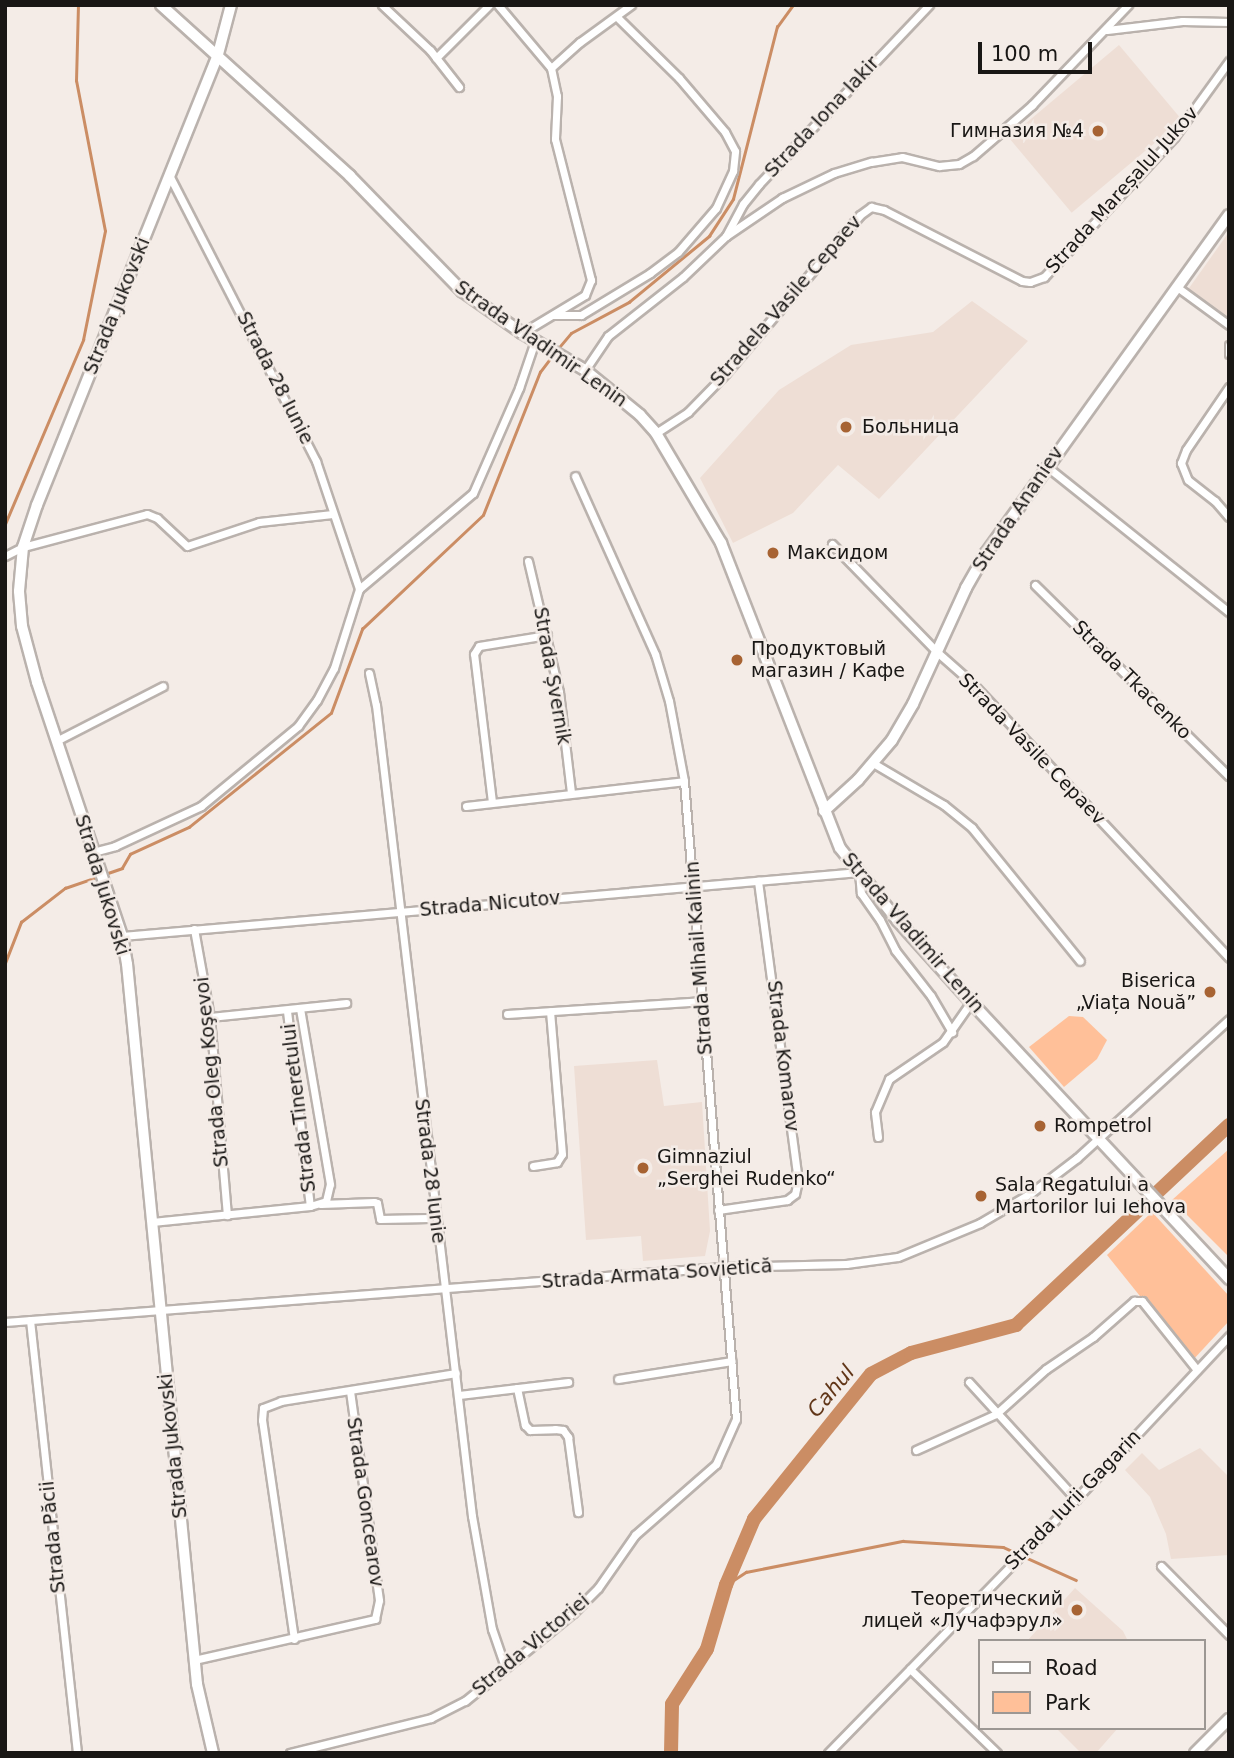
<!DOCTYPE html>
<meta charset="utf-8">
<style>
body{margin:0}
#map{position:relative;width:1234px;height:1758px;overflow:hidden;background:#f4ece7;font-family:"DejaVu Sans",sans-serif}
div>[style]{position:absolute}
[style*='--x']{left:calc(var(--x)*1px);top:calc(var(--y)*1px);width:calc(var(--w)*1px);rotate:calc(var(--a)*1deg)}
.built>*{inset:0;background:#eeded5;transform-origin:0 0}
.green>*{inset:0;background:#ffc099}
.stream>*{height:2.5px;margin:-1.25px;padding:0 1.25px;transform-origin:1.25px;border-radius:1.25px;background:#cb8d64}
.river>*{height:14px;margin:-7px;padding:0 7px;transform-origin:7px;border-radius:7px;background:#cb8d64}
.roads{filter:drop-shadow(2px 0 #bab2ad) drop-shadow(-2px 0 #bab2ad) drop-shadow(0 2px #bab2ad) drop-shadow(0 -2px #bab2ad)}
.street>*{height:7px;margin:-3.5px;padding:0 3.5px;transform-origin:3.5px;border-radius:3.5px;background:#fff}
.secondary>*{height:10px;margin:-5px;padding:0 5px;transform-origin:5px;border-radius:5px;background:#fff}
.primary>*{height:10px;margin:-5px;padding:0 5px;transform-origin:5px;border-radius:5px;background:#fff}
.dots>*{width:19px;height:19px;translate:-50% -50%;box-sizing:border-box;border:4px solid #f4ece7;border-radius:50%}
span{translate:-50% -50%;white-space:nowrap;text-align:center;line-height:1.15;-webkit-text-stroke:5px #f4ece7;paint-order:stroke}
.street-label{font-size:19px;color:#191715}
.poi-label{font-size:19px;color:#191715}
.right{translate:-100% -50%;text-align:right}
.left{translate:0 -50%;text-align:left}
.water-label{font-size:21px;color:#613618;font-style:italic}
.frame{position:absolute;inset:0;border:7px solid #191715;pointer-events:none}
.legend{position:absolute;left:978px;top:1639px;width:228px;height:91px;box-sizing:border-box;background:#f4ece7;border:2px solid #9c9793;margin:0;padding:9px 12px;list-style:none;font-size:21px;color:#191715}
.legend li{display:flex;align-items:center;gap:14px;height:35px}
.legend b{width:35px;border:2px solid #9c9793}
.scale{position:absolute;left:978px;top:42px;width:114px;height:32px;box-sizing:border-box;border:4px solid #191715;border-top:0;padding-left:9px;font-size:21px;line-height:24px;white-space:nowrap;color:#191715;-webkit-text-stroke:5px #f4ece7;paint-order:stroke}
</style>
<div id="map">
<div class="built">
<i style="left:1119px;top:45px;width:98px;height:144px;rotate:50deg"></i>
<i style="clip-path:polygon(1229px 232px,1229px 319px,1187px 291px)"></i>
<i style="clip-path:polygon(972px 301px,1028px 341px,879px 499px,838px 465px,793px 513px,733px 543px,700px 478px,779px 390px,851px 345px,933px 332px)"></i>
<i style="clip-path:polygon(657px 1060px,664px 1106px,702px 1102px,710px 1231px,705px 1256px,643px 1261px,641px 1236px,586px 1240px,574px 1066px)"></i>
<i style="clip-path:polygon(1200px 1448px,1229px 1477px,1229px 1555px,1171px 1559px,1166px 1534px,1150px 1497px,1125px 1470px,1142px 1453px,1159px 1470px)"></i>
<i style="clip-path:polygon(1075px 1588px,1123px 1631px,1128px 1641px,1027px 1641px)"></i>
<i style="clip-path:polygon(1056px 1728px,1118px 1728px,1096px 1753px,1081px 1753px)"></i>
</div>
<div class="green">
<i style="clip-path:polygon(1069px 1016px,1083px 1017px,1107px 1040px,1097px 1059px,1064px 1087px,1029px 1047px)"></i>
<i style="clip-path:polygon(1229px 1149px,1229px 1257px,1172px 1200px)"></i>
<i style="clip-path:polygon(1152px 1212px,1229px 1296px,1229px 1321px,1192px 1361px,1107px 1255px)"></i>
</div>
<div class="stream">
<i style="--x:556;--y:351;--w:23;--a:-50"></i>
<i style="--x:571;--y:333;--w:66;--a:-28.1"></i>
<i style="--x:629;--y:302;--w:104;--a:-39.5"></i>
<i style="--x:709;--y:236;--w:44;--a:-57"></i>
<i style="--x:733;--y:199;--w:178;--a:-75.7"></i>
<i style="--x:777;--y:27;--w:27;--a:-54"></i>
<i style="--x:5;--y:524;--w:200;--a:-67"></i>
<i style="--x:83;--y:340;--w:111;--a:-78.6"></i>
<i style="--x:105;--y:231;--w:153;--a:-100.9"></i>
<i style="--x:76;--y:81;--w:76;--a:-88.5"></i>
<i style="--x:105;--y:874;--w:18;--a:-19"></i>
<i style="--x:122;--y:868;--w:16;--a:-60"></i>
<i style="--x:130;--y:854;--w:65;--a:-24.6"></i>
<i style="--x:189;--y:827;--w:182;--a:-38.8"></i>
<i style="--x:331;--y:713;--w:90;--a:-69.7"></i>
<i style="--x:362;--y:629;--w:166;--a:-43.3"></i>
<i style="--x:483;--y:515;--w:154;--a:-68.3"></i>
<i style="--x:540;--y:372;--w:20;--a:-53"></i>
<i style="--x:5;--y:963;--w:44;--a:-68.7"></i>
<i style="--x:21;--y:922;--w:56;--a:-37.7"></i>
<i style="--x:65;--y:888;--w:36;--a:-19"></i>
<i style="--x:726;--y:1585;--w:24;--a:-33"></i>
<i style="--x:746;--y:1572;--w:160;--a:-11.2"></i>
<i style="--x:903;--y:1541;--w:100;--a:3.4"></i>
<i style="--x:1003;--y:1547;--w:80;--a:24.3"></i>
</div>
<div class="river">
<i style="--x:671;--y:1753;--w:49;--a:-88.8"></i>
<i style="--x:672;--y:1704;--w:65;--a:-57.5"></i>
<i style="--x:707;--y:1649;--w:67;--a:-73.5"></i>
<i style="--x:726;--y:1585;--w:72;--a:-67"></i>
<i style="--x:754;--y:1519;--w:186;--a:-51.1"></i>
<i style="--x:871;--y:1374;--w:45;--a:-27.7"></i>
<i style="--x:911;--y:1353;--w:109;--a:-14.9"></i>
<i style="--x:1016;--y:1325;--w:292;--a:-43.2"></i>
</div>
<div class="roads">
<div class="street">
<i style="--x:382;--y:5;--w:66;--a:43.2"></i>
<i style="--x:430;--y:50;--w:47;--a:51.9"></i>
<i style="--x:498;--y:5;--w:82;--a:49.9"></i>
<i style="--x:551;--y:68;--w:29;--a:78"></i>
<i style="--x:557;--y:96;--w:43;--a:92.7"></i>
<i style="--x:555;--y:139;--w:146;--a:75.7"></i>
<i style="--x:591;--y:280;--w:16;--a:112"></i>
<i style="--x:585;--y:295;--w:74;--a:148.9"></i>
<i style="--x:1107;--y:30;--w:76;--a:-6.8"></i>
<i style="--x:1182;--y:21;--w:47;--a:1.2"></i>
<i style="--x:436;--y:58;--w:75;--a:-45"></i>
<i style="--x:551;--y:68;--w:39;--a:-42"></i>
<i style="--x:580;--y:42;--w:63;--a:-36"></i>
<i style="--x:169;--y:175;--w:322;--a:62.8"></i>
<i style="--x:316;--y:461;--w:135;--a:71.4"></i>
<i style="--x:726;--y:236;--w:36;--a:-62"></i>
<i style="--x:743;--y:204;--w:26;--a:-51"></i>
<i style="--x:759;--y:184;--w:247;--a:-46.5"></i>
<i style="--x:1177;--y:287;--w:64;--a:36.2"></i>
<i style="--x:553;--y:315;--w:28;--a:0"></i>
<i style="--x:581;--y:315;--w:81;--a:-31.3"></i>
<i style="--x:650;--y:273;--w:35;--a:-37"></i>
<i style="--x:678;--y:252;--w:58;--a:-49.2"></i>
<i style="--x:716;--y:208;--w:41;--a:-65.3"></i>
<i style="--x:733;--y:171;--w:20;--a:-84"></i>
<i style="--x:735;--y:151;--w:21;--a:-118"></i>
<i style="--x:725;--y:132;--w:71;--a:-130.4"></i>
<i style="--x:679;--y:78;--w:87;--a:-135.5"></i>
<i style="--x:1229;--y:345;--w:9;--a:90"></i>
<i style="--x:585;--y:370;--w:41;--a:-55.9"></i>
<i style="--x:608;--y:336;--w:95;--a:-38.2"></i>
<i style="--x:683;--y:277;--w:59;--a:-43.6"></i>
<i style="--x:726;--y:236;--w:68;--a:-34.2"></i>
<i style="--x:782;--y:198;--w:58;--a:-25.7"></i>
<i style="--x:834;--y:173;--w:39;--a:-17"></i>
<i style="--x:871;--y:162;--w:31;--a:-9"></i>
<i style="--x:902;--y:157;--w:38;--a:14"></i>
<i style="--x:939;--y:166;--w:20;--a:-6"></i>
<i style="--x:959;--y:164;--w:16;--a:-30"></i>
<i style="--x:973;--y:156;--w:78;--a:-40.8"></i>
<i style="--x:1032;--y:105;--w:139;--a:-46.2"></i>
<i style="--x:1229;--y:387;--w:76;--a:124.3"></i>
<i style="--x:1186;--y:450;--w:14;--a:111"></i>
<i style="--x:1181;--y:463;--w:18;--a:68"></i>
<i style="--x:1188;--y:480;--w:34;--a:38"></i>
<i style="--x:1215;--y:501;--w:21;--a:49"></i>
<i style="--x:656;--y:433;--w:38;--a:-33"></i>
<i style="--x:688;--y:412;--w:54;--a:-45.7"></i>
<i style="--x:726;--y:373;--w:207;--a:-49.7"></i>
<i style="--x:860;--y:215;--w:14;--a:-36"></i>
<i style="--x:871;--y:207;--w:13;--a:13"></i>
<i style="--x:884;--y:210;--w:155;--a:27.2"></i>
<i style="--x:1022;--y:281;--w:8;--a:7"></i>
<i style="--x:1030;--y:282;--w:15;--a:-20"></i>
<i style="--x:1044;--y:277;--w:191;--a:-47.1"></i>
<i style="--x:1174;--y:137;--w:94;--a:-54.1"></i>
<i style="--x:1046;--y:466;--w:234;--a:38.6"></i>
<i style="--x:832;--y:544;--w:151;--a:45.8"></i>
<i style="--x:937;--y:652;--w:44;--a:41.3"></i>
<i style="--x:970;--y:681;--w:379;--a:46.9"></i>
<i style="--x:5;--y:556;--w:20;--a:-27"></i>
<i style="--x:23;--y:547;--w:128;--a:-14.9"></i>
<i style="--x:147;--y:514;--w:11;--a:22"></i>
<i style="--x:157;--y:518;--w:41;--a:43"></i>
<i style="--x:187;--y:546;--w:76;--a:-18.4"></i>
<i style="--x:259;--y:522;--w:74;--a:-6.2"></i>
<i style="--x:528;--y:561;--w:135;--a:76.7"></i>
<i style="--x:559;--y:692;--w:102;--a:83.2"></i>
<i style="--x:1035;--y:585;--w:272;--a:44.6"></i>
<i style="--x:359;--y:589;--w:149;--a:-40.1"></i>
<i style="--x:473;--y:493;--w:115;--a:-66.3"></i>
<i style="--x:519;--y:388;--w:50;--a:-71.2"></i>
<i style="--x:369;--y:673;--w:33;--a:78"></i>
<i style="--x:376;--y:705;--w:817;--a:83.25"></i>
<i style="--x:472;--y:1516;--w:115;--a:80"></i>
<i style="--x:492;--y:1629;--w:39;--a:71"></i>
<i style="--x:56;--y:741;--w:120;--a:-27.2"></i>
<i style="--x:873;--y:763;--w:82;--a:30.6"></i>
<i style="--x:944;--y:805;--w:36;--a:39"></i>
<i style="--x:972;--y:828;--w:171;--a:50.9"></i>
<i style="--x:492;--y:802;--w:149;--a:-96.9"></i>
<i style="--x:474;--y:654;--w:9;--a:-58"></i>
<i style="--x:479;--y:646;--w:69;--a:-9.2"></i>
<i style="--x:466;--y:806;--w:219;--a:-6.5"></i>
<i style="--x:93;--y:852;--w:23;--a:-15"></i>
<i style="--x:115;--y:846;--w:95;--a:-24.9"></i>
<i style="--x:201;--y:806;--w:126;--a:-39.5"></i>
<i style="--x:298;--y:726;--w:32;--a:-54"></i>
<i style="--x:317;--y:700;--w:36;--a:-62"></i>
<i style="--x:334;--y:668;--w:83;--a:-72.4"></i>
<i style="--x:194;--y:929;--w:89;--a:79.7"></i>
<i style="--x:210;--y:1017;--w:199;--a:85.1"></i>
<i style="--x:122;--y:936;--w:740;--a:-4.96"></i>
<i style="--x:859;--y:872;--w:21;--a:85"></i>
<i style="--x:861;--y:893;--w:33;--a:55"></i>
<i style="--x:880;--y:920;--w:34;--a:63"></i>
<i style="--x:895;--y:950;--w:58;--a:52"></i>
<i style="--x:931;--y:996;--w:42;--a:59.7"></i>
<i style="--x:287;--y:1011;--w:196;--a:83.3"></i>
<i style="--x:507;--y:1014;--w:194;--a:-3.8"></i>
<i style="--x:210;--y:1017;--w:137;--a:-5.9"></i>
<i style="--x:878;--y:1137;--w:25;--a:-97"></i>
<i style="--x:875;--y:1112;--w:36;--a:-67"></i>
<i style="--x:889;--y:1079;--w:65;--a:-34.4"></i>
<i style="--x:943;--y:1042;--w:49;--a:-55"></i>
<i style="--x:533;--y:1166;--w:24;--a:-9"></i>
<i style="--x:557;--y:1162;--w:9;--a:-58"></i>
<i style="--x:562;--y:1154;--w:143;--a:-94.8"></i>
<i style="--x:321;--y:1204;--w:53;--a:-2.2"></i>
<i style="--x:374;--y:1202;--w:3;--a:18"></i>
<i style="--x:377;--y:1203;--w:16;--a:79"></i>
<i style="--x:380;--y:1219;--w:49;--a:-1.2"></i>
<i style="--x:718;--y:1210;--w:70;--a:-8.2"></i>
<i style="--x:787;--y:1200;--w:10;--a:-37"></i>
<i style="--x:795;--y:1194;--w:13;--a:-77"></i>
<i style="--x:798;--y:1181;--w:303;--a:-97.6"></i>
<i style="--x:152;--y:1222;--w:159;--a:-5.8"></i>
<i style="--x:310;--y:1206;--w:17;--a:-17"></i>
<i style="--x:326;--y:1201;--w:17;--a:-77"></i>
<i style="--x:330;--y:1184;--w:178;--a:-99.7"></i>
<i style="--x:30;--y:1320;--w:436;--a:83.8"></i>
<i style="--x:5;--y:1322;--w:719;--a:-4.39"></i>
<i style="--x:722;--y:1267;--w:124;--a:-1.4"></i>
<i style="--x:846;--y:1264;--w:52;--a:-7.7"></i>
<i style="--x:898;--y:1257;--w:89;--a:-22.5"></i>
<i style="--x:980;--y:1223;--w:59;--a:-30.5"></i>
<i style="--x:1031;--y:1193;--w:58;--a:-37.3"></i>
<i style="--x:1077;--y:1158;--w:206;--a:-42.4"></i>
<i style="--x:618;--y:1379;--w:115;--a:-9"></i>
<i style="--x:969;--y:1382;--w:159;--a:47.6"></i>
<i style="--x:517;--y:1388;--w:38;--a:78"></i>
<i style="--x:525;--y:1425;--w:7;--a:45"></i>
<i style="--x:530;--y:1430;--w:25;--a:-2"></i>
<i style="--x:555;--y:1429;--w:8;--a:7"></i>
<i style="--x:563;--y:1430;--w:9;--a:54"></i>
<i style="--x:568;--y:1437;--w:76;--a:82.4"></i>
<i style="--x:459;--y:1395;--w:110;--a:-6.8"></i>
<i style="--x:916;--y:1450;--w:88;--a:-24.2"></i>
<i style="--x:996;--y:1414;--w:67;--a:-42"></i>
<i style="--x:1046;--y:1369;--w:57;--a:-34.2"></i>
<i style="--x:1093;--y:1337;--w:55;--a:-41.3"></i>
<i style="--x:1134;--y:1301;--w:8;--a:0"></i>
<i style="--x:1142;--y:1301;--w:88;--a:51.4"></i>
<i style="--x:1161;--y:1566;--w:97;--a:45.4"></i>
<i style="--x:294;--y:1639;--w:221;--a:-98.3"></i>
<i style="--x:262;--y:1420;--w:12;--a:-85"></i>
<i style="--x:263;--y:1408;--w:19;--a:-21"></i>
<i style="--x:281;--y:1401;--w:177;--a:-9.1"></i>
<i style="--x:194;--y:1660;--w:186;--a:-12.8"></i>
<i style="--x:375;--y:1619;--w:19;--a:-78"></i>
<i style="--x:379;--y:1600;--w:211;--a:-97.9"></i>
<i style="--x:910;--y:1669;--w:121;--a:44"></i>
<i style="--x:290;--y:1753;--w:145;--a:-13.9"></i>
<i style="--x:431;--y:1718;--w:38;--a:-27"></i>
<i style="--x:465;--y:1701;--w:139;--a:-39.2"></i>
<i style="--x:573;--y:1613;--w:35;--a:-45"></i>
<i style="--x:598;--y:1588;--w:65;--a:-55.1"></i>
<i style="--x:635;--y:1535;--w:108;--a:-41.2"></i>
<i style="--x:716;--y:1464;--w:49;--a:-66"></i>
<i style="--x:736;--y:1419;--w:640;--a:-94.66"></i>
<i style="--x:684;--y:781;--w:81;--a:-100.6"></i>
<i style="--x:669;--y:701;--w:49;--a:-106.6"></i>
<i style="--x:655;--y:654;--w:195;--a:-114.2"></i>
<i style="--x:828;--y:1753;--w:355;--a:-45.7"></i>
<i style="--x:1076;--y:1499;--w:224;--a:-46.8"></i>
</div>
<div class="secondary">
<i style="--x:824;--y:811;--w:46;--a:-42.4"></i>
<i style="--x:858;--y:780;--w:52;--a:-49.6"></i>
<i style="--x:892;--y:740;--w:42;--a:-59.7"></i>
<i style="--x:913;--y:704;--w:128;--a:-65.4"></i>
<i style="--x:966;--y:588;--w:40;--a:-60.3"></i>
<i style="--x:986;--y:553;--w:416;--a:-54.3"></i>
<i style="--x:213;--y:1753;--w:71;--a:-103.1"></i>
<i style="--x:197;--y:1684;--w:723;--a:-95.55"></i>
<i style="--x:127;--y:964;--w:28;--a:-100"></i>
<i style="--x:122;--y:936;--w:268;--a:-108.5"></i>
<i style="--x:37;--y:682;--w:58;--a:-105"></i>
<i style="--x:22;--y:626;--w:35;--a:-95"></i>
<i style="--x:19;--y:591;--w:44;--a:-84.8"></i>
<i style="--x:23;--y:547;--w:44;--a:-71.6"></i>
<i style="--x:37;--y:505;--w:482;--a:-68.1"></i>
<i style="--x:217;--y:58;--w:55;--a:-75.2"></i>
<i style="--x:1195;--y:1753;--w:48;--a:-45"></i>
</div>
<div class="primary">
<i style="--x:161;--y:5;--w:255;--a:42.1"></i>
<i style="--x:350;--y:176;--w:161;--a:45.8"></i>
<i style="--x:462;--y:291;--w:73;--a:35"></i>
<i style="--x:522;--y:333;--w:73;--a:30.4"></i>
<i style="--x:585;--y:370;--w:71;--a:39.3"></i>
<i style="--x:640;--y:415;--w:24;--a:48"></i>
<i style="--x:656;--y:433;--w:128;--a:59.4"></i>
<i style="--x:721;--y:543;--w:327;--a:68.7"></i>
<i style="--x:840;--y:848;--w:93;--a:51.5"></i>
<i style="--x:898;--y:921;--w:109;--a:48"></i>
<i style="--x:971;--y:1002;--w:379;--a:47"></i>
</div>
</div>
<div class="dots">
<i style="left:1098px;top:131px;background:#a76333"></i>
<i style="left:846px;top:427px;background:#a76333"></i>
<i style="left:773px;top:553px;background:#a76333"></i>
<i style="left:737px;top:660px;background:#a76333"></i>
<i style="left:1210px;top:992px;background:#a76333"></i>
<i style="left:1040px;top:1126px;background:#a76333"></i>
<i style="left:643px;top:1168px;background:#a76333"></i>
<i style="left:981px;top:1196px;background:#a76333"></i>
<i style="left:1077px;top:1610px;background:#a76333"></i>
</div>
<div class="street-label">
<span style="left:822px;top:117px;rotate:-47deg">Strada Iona Iakir</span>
<span style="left:1122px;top:190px;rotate:-48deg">Strada Mareșalul Jukov</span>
<span style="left:786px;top:301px;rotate:-49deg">Stradela Vasile Cepaev</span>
<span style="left:117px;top:306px;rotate:-68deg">Strada Jukovski</span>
<span style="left:541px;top:344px;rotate:35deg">Strada Vladimir Lenin</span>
<span style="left:275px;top:378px;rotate:63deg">Strada 28 Iunie</span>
<span style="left:1018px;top:509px;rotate:-56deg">Strada Ananiev</span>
<span style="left:552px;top:676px;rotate:80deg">Strada Șvernik</span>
<span style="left:1132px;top:680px;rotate:45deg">Strada Tkacenko</span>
<span style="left:1032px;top:749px;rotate:46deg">Strada Vasile Cepaev</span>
<span style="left:102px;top:885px;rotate:73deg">Strada Jukovski</span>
<span style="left:490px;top:904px;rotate:-5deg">Strada Nicutov</span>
<span style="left:913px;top:933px;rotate:49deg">Strada Vladimir Lenin</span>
<span style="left:699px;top:958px;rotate:-94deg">Strada Mihail Kalinin</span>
<span style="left:783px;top:1056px;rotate:83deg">Strada Komarov</span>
<span style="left:212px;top:1072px;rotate:-96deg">Strada Oleg Koşevoi</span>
<span style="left:299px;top:1108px;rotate:-97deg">Strada Tineretului</span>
<span style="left:430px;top:1171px;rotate:83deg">Strada 28 Iunie</span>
<span style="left:657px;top:1274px;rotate:-4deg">Strada Armata Sovietică</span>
<span style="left:173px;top:1446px;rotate:-96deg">Strada Jukovski</span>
<span style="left:1073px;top:1500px;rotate:-46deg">Strada Iurii Gagarin</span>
<span style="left:365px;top:1502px;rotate:82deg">Strada Goncearov</span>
<span style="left:53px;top:1537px;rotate:-96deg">Strada Păcii</span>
<span style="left:531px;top:1645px;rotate:-40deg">Strada Victoriei</span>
</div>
<div class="poi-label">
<span class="right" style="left:1084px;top:131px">Гимназия №4</span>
<span class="left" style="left:862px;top:427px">Больница</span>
<span class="left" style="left:787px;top:553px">Максидом</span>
<span class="left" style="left:751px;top:660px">Продуктовый<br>магазин / Кафе</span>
<span class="right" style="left:1196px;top:992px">Biserica<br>„Viața Nouă”</span>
<span class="left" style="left:1054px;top:1126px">Rompetrol</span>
<span class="left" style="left:657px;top:1168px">Gimnaziul<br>„Serghei Rudenko“</span>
<span class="left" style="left:995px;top:1196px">Sala Regatului a<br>Martorilor lui Iehova</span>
<span class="right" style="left:1063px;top:1610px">Теоретический<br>лицей «Лучафэрул»</span>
</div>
<div class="water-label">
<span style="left:831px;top:1391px;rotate:-50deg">Cahul</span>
</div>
<div class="frame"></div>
<ul class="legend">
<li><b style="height:9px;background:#fff"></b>Road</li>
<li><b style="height:19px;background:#ffc099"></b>Park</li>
</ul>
<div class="scale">100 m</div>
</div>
